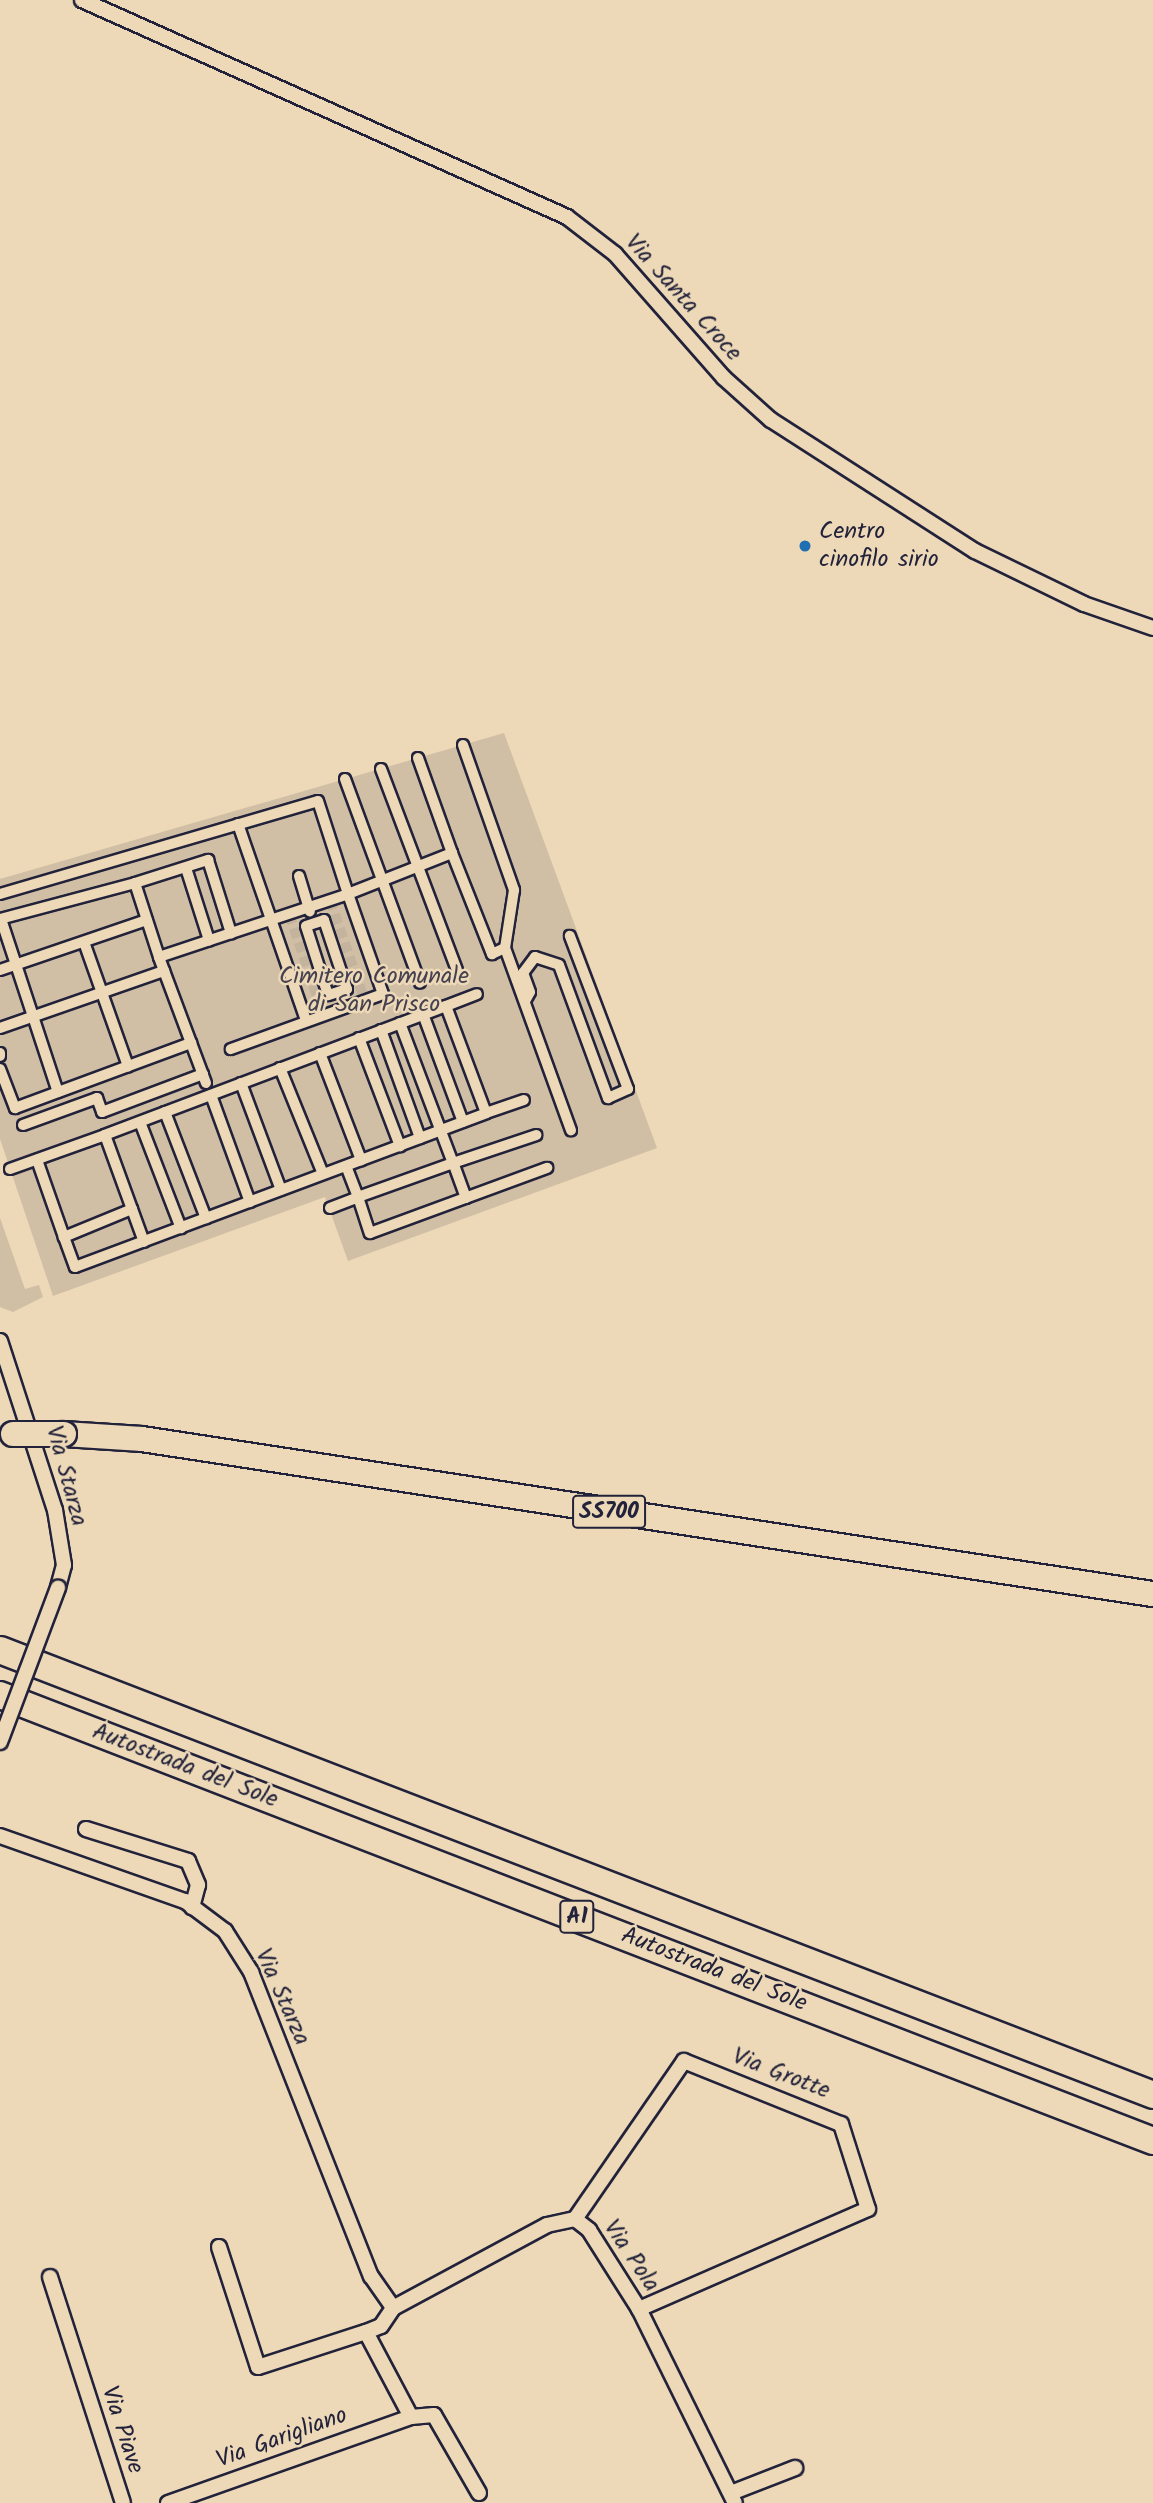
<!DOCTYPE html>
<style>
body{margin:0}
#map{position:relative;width:1153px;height:2503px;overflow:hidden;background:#edd9b7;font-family:Kalam,sans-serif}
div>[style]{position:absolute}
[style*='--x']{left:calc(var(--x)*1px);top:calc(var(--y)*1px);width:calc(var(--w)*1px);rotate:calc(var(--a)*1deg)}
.green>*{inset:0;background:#d0bea5}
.pedestrian-tunnel>*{height:10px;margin-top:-5px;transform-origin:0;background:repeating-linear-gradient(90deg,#c4b49e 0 10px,transparent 0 15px)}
.roads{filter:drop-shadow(2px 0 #22223b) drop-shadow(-2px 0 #22223b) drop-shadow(0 2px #22223b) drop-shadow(0 -2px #22223b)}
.pedestrian>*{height:10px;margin:-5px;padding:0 5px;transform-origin:5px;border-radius:5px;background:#edd9b7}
.minor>*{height:14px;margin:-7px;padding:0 7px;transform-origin:7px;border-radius:7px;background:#edd9b7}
.trunk>*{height:24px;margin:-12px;padding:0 12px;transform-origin:12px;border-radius:12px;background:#edd9b7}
.motorway>*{height:26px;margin:-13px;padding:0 13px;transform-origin:13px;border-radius:13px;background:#edd9b7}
.bridges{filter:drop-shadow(2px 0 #22223b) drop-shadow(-2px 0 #22223b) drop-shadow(0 2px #22223b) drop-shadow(0 -2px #22223b)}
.minor-bridge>*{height:14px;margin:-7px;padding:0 7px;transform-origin:7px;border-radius:7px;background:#edd9b7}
.trunk-bridge>*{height:24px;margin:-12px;padding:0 12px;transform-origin:12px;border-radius:12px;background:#edd9b7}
.dots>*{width:19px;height:19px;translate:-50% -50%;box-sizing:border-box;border:4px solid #edd9b7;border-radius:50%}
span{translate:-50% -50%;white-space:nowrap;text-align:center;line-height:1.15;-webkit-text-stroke:5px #edd9b7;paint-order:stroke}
.shield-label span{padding:2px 5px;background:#edd9b7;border:2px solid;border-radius:5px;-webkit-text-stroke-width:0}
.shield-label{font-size:23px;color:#22223b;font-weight:700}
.street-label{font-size:24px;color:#22223b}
.poi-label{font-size:24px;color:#22223b}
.left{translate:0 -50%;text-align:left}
.park-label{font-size:24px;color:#454150}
</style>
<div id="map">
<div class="green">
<i style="clip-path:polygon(504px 733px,657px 1148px,348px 1261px,325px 1197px,53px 1296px,0 1139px,0 879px)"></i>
<i style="clip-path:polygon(0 1218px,25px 1289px,39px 1285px,43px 1297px,13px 1312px,0 1307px)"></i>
</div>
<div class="pedestrian-tunnel">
<i style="--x:330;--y:900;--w:107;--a:70.9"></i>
<i style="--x:289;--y:914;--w:106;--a:71.2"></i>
</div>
<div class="roads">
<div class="pedestrian">
<i style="--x:463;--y:745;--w:154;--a:70.6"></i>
<i style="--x:514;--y:890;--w:59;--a:98.8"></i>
<i style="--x:381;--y:769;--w:215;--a:69.3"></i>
<i style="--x:345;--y:779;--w:217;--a:69.8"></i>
<i style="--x:238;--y:824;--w:207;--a:70.9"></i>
<i style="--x:452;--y:853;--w:109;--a:68.4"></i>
<i style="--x:492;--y:954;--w:14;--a:-25"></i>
<i style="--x:505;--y:948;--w:194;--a:70.1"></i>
<i style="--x:186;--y:868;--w:76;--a:72.3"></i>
<i style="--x:299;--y:876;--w:37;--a:73"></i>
<i style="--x:135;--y:883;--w:77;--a:-17.5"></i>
<i style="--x:208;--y:860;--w:77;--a:72.5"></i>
<i style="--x:0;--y:894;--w:331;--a:-16.3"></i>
<i style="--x:318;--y:801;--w:98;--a:72.1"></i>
<i style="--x:348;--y:894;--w:112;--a:-21.5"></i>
<i style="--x:452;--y:853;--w:101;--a:-109.7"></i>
<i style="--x:0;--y:919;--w:140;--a:-14.9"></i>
<i style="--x:135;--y:883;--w:78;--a:72"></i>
<i style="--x:1;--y:919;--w:182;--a:71.8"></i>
<i style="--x:324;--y:920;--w:73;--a:71.6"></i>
<i style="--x:347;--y:989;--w:20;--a:162"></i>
<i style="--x:328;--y:995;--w:72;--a:-107.7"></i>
<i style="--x:306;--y:926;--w:19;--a:-18"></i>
<i style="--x:84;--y:942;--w:132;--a:70.5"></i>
<i style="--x:0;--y:970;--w:155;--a:-18.8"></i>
<i style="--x:525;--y:1001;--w:10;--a:-61"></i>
<i style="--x:530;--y:992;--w:20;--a:-110"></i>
<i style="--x:523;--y:973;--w:20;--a:-53"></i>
<i style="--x:535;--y:957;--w:25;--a:18"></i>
<i style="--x:559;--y:965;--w:142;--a:69.8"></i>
<i style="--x:608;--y:1098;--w:22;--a:-24"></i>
<i style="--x:628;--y:1089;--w:164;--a:-110.8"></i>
<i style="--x:446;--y:1006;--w:33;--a:-21"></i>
<i style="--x:423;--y:1014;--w:115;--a:69.7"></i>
<i style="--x:400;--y:1023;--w:150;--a:69.3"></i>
<i style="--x:453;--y:1163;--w:101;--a:160.3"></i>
<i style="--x:358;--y:1197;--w:38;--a:72"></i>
<i style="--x:370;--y:1233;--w:189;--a:-20.2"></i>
<i style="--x:0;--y:1028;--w:174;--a:-19.2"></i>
<i style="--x:381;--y:1030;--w:115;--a:70.1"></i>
<i style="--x:359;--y:1038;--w:116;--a:69.2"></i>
<i style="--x:0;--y:1053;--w:3;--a:90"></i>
<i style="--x:320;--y:1053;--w:115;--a:69"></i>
<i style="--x:280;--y:1068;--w:114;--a:67.9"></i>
<i style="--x:0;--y:1069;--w:42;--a:69"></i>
<i style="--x:15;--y:1108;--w:188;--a:-20.3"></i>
<i style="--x:206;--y:1083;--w:134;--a:-110.5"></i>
<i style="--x:159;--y:957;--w:199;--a:-18.4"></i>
<i style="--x:348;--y:894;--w:106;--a:70.7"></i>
<i style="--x:383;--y:994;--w:162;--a:160.1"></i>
<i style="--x:241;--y:1083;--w:114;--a:69.5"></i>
<i style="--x:211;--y:1095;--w:114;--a:70"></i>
<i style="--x:165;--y:1112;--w:114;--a:68.9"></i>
<i style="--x:486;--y:1113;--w:40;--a:-18.9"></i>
<i style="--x:140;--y:1122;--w:114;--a:68.9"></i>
<i style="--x:23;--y:1125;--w:79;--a:-20"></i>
<i style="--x:97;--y:1098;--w:15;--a:70"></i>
<i style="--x:102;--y:1112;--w:108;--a:-20.6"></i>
<i style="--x:10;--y:1169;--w:101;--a:-19.7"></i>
<i style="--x:105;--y:1135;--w:79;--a:70"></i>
<i style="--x:132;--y:1209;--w:74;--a:157.6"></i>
<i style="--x:64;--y:1237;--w:82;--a:-109.3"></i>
<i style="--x:466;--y:1198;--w:37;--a:-110"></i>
<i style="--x:453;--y:1163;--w:88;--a:-18.6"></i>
<i style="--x:330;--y:1208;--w:30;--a:-21"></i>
<i style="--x:358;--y:1197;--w:33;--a:-111"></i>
<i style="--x:132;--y:1209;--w:35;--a:70"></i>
<i style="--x:64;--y:1237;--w:32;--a:70"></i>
<i style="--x:75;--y:1267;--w:439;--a:-20.5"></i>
<i style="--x:486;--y:1113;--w:114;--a:-110.5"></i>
<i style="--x:446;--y:1006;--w:365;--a:159.3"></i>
</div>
<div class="minor">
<i style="--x:82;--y:0;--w:531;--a:24.1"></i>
<i style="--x:567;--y:217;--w:61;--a:37.6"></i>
<i style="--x:615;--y:254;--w:165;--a:48.7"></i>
<i style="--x:724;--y:378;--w:63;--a:41.8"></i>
<i style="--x:771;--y:420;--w:242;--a:32.7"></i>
<i style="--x:975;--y:551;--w:121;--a:25.9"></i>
<i style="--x:1084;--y:604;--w:73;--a:19.2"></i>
<i style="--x:0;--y:1341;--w:178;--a:72"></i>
<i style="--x:55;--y:1510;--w:56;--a:80.7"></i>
<i style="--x:64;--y:1565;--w:24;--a:105"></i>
<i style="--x:86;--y:1829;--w:107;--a:17.4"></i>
<i style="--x:188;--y:1861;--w:26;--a:67"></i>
<i style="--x:198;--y:1885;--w:23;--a:105"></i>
<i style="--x:0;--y:1836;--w:196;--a:19.4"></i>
<i style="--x:185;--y:1901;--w:50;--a:36.9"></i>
<i style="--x:225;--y:1931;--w:49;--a:57.6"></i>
<i style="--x:251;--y:1972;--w:327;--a:68.5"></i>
<i style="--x:371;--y:2276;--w:39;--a:55"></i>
<i style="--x:575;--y:2219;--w:192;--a:-55.4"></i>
<i style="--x:684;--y:2061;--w:169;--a:21.9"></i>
<i style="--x:841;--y:2124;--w:89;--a:72.4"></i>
<i style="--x:868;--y:2209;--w:250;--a:156.4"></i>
<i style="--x:219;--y:2247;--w:126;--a:72"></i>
<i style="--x:258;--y:2367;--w:114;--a:-18"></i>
<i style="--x:50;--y:2277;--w:237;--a:72.1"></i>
<i style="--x:411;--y:2417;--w:23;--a:-5"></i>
<i style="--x:434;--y:2415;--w:90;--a:60"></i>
<i style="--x:731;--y:2493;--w:69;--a:-21.3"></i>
<i style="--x:168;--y:2503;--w:258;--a:-19.5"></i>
<i style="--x:411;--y:2417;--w:96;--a:-117.9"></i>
<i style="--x:366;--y:2332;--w:16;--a:-22"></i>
<i style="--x:381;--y:2326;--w:22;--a:-56"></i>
<i style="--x:393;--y:2308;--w:175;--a:-28.3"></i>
<i style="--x:547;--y:2225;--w:29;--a:-12"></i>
<i style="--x:575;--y:2219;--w:18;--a:38"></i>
<i style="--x:589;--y:2230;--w:93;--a:57.7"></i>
<i style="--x:639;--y:2309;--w:216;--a:63.7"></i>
</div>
<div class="trunk">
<i style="--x:64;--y:1434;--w:78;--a:3.7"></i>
<i style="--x:142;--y:1439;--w:1023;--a:8.72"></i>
</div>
<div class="motorway">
<i style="--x:0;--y:1650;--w:1236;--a:21.1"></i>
<i style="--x:0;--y:1695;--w:1236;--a:21.15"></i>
</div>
</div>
<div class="bridges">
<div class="minor-bridge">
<i style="--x:0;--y:1742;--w:165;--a:-69.4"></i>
</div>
<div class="trunk-bridge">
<i style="--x:13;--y:1434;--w:51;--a:0"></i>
</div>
</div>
<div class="dots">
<i style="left:805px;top:546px;background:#1f6fb2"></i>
</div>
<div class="shield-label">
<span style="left:609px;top:1512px">SS700</span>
<span style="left:577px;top:1917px">A1</span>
</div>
<div class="street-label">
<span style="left:683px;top:298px;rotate:48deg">Via Santa Croce</span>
<span style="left:66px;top:1476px;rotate:75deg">Via Starza</span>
<span style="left:185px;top:1766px;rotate:21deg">Autostrada del Sole</span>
<span style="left:714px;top:1970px;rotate:21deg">Autostrada del Sole</span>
<span style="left:282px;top:1997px;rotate:66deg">Via Starza</span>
<span style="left:781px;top:2074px;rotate:21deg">Via Grotte</span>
<span style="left:631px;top:2256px;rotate:56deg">Via Pola</span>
<span style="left:122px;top:2430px;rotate:72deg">Via Piave</span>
<span style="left:282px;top:2438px;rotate:-20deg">Via Garigliano</span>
</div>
<div class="poi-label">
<span class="left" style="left:819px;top:546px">Centro<br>cinofilo sirio</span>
</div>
<div class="park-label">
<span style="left:374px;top:991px">Cimitero Comunale<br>di San Prisco</span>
</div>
</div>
